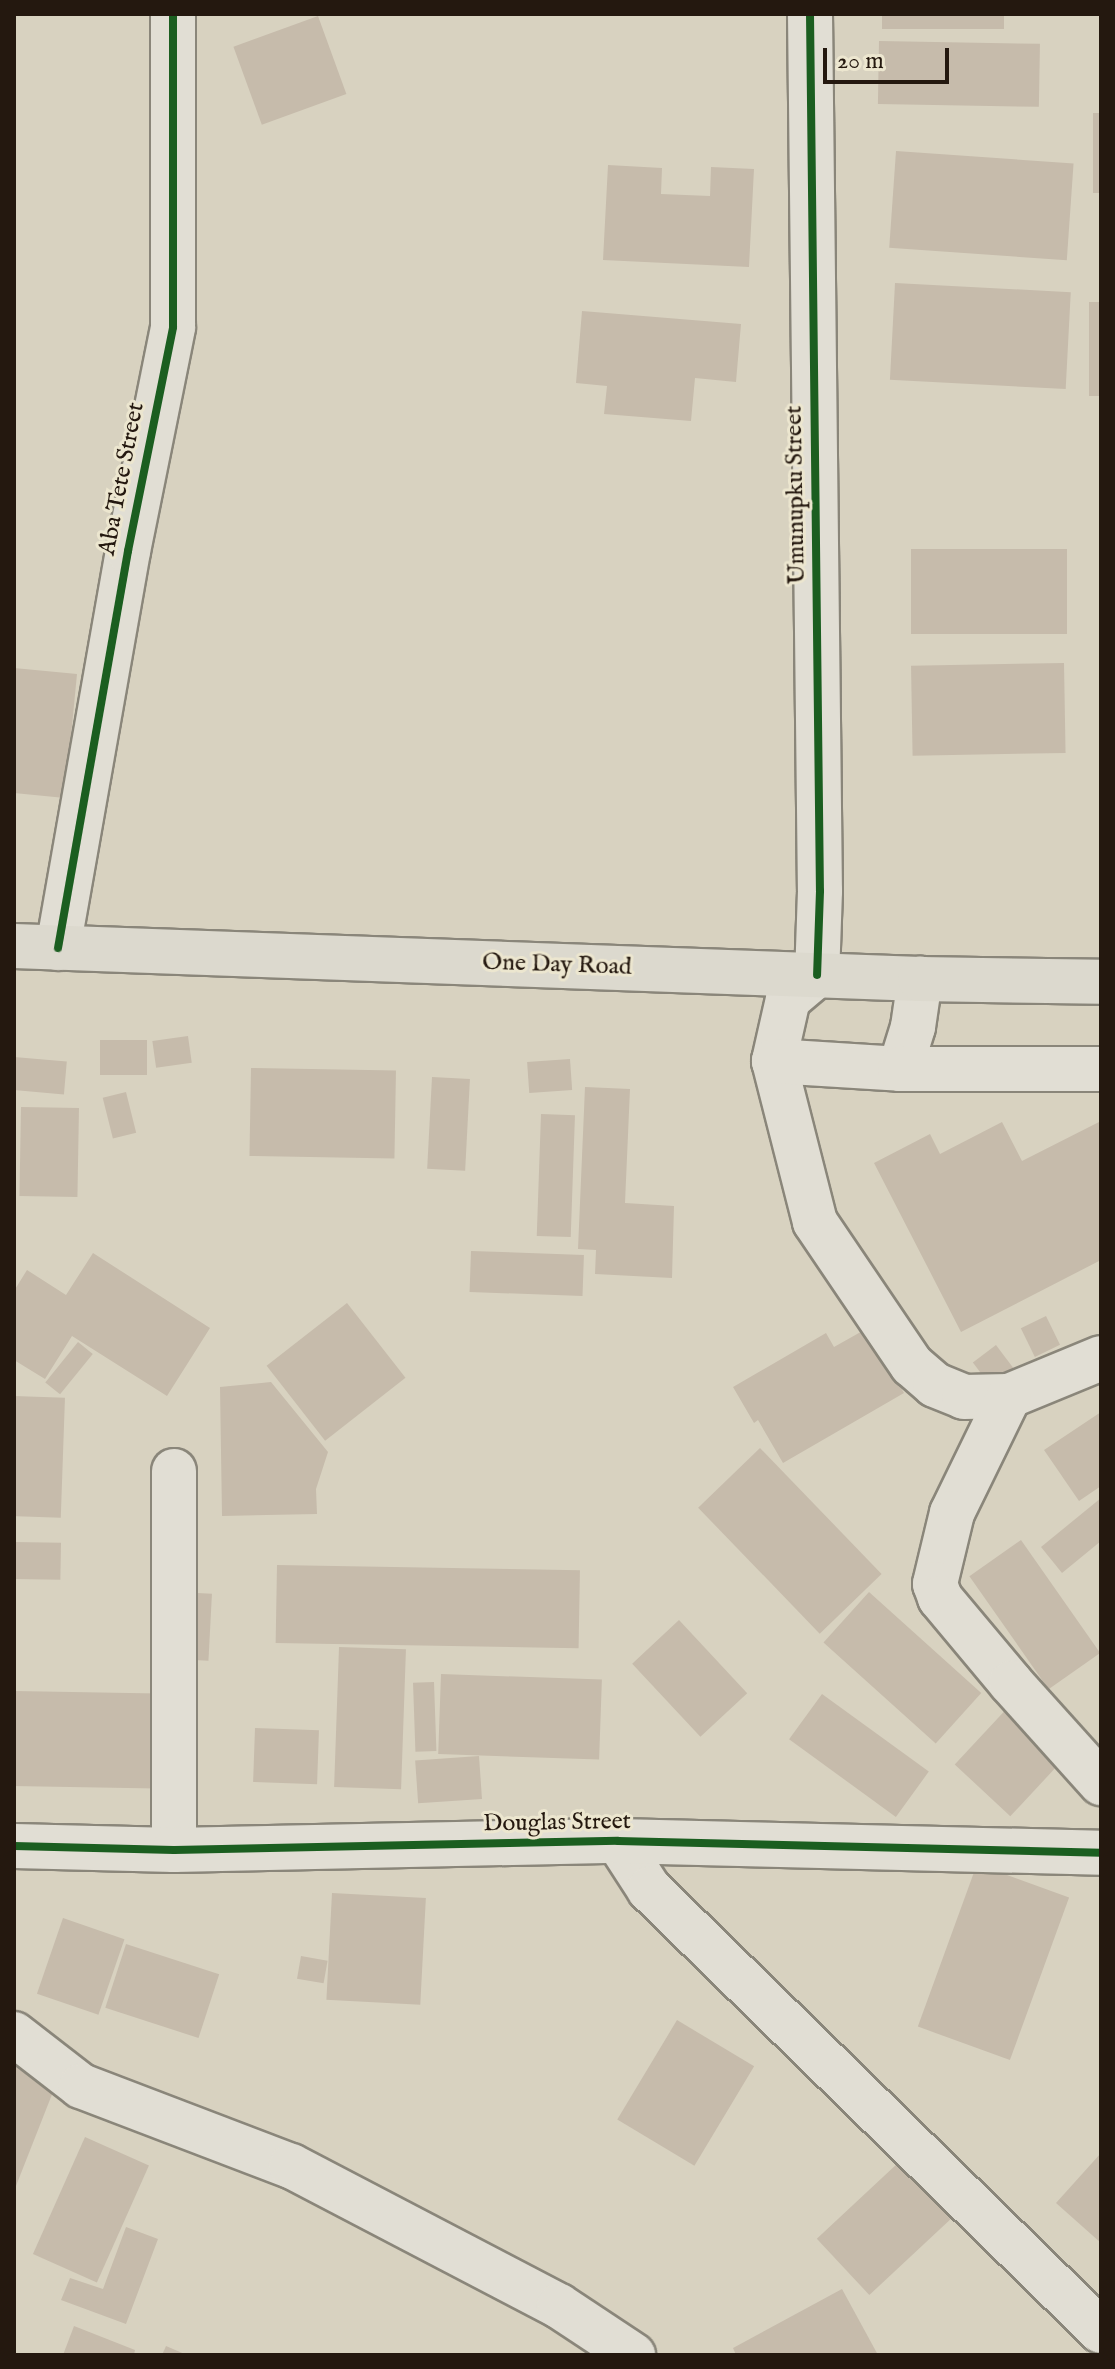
<!DOCTYPE html>
<style>
body{margin:0}
#map{position:relative;width:1115px;height:2369px;overflow:hidden;background:#d8d2c0;font-family:"IM FELL English",serif}
div>[style]{position:absolute}
[style*='--x']{left:calc(var(--x)*1px);top:calc(var(--y)*1px);width:calc(var(--w)*1px);rotate:calc(var(--a)*1deg)}
.building>*{inset:0;background:#c6bbab;transform-origin:0 0}
.roads{filter:drop-shadow(2px 0 #8a867a) drop-shadow(-2px 0 #8a867a) drop-shadow(0 2px #8a867a) drop-shadow(0 -2px #8a867a)}
.minor>*{height:44px;margin:-22px;padding:0 22px;transform-origin:22px;border-radius:22px;background:#e1ded4}
.major>*{height:44px;margin:-22px;padding:0 22px;transform-origin:22px;border-radius:22px;background:#dcd9ce}
.cycleway>*{height:8px;margin:-4px;padding:0 4px;transform-origin:4px;border-radius:4px;background:#1b5e20}
span{translate:-50% -50%;white-space:nowrap;text-align:center;line-height:1.15;-webkit-text-stroke:6px #ece6cf;paint-order:stroke}
.street-label{font-size:24px;color:#24180f}
.frame{position:absolute;inset:0;border:16px solid #24180f;pointer-events:none}
.scale{position:absolute;left:823px;top:48px;width:126px;height:36px;box-sizing:border-box;border:4px solid #24180f;border-top:0;padding-left:10px;font-size:24px;line-height:28px;white-space:nowrap;color:#24180f;-webkit-text-stroke:6px #ece6cf;paint-order:stroke}
</style>
<div id="map">
<div class="building">
<i style="left:882px;top:14px;width:122px;height:15px"></i>
<i style="left:318px;top:16px;width:83px;height:90px;rotate:70deg"></i>
<i style="left:879px;top:41px;width:161px;height:63px;rotate:1deg"></i>
<i style="left:1093px;top:113px;width:8px;height:80px"></i>
<i style="left:896px;top:151px;width:178px;height:97px;rotate:4deg"></i>
<i style="clip-path:polygon(608px 165px,662px 168px,661px 194px,710px 196px,711px 167px,754px 169px,749px 267px,603px 260px)"></i>
<i style="left:895px;top:283px;width:176px;height:97px;rotate:3deg"></i>
<i style="left:1089px;top:302px;width:12px;height:94px"></i>
<i style="clip-path:polygon(582px 311px,741px 324px,736px 382px,695px 378px,691px 421px,604px 414px,607px 386px,576px 383px)"></i>
<i style="left:911px;top:549px;width:156px;height:85px"></i>
<i style="left:1064px;top:663px;width:90px;height:153px;rotate:89deg"></i>
<i style="clip-path:polygon(14px 668px,77px 674px,65px 798px,14px 793px)"></i>
<i style="left:188px;top:1036px;width:27px;height:36px;rotate:82deg"></i>
<i style="left:100px;top:1040px;width:47px;height:35px"></i>
<i style="left:14px;top:1057px;width:53px;height:33px;rotate:5deg"></i>
<i style="left:570px;top:1059px;width:31px;height:43px;rotate:86deg"></i>
<i style="left:251px;top:1068px;width:145px;height:88px;rotate:1deg"></i>
<i style="left:432px;top:1077px;width:38px;height:92px;rotate:3deg"></i>
<i style="clip-path:polygon(585px 1087px,630px 1089px,625px 1203px,674px 1206px,672px 1278px,595px 1274px,596px 1250px,578px 1249px)"></i>
<i style="left:126px;top:1092px;width:42px;height:24px;rotate:76deg"></i>
<i style="left:21px;top:1107px;width:58px;height:89px;rotate:1deg"></i>
<i style="left:541px;top:1114px;width:34px;height:122px;rotate:2deg"></i>
<i style="clip-path:polygon(1101px 1121px,1101px 1260px,961px 1332px,874px 1163px,930px 1134px,940px 1154px,1002px 1122px,1022px 1161px)"></i>
<i style="left:471px;top:1251px;width:113px;height:41px;rotate:2deg"></i>
<i style="clip-path:polygon(93px 1253px,210px 1328px,167px 1396px,72px 1336px,45px 1379px,14px 1360px,14px 1291px,27px 1270px,66px 1295px)"></i>
<i style="left:347px;top:1303px;width:95px;height:102px;rotate:52deg"></i>
<i style="left:1046px;top:1316px;width:32px;height:28px;rotate:64deg"></i>
<i style="clip-path:polygon(866px 1329px,904px 1393px,783px 1463px,758px 1420px,754px 1423px,733px 1387px,826px 1333px,834px 1347px)"></i>
<i style="left:78px;top:1342px;width:19px;height:52px;rotate:39deg"></i>
<i style="left:996px;top:1345px;width:38px;height:29px;rotate:53deg"></i>
<i style="clip-path:polygon(271px 1382px,328px 1452px,316px 1489px,317px 1514px,222px 1516px,220px 1387px)"></i>
<i style="left:14px;top:1396px;width:51px;height:120px;rotate:2deg"></i>
<i style="clip-path:polygon(1101px 1412px,1101px 1486px,1079px 1501px,1044px 1450px)"></i>
<i style="left:760px;top:1448px;width:175px;height:86px;rotate:46deg"></i>
<i style="clip-path:polygon(1101px 1498px,1101px 1541px,1062px 1573px,1041px 1547px)"></i>
<i style="left:1021px;top:1540px;width:138px;height:63px;rotate:55deg"></i>
<i style="left:14px;top:1542px;width:47px;height:37px;rotate:1deg"></i>
<i style="left:277px;top:1565px;width:303px;height:78px;rotate:1deg"></i>
<i style="left:178px;top:1592px;width:34px;height:67px;rotate:3deg"></i>
<i style="left:869px;top:1592px;width:151px;height:68px;rotate:42deg"></i>
<i style="left:679px;top:1620px;width:100px;height:64px;rotate:47deg"></i>
<i style="left:339px;top:1647px;width:67px;height:140px;rotate:2deg"></i>
<i style="left:441px;top:1674px;width:161px;height:80px;rotate:2deg"></i>
<i style="left:434px;top:1682px;width:69px;height:21px;rotate:88deg"></i>
<i style="left:14px;top:1691px;width:144px;height:95px;rotate:1deg"></i>
<i style="left:822px;top:1694px;width:132px;height:56px;rotate:36deg"></i>
<i style="left:1012px;top:1703px;width:76px;height:84px;rotate:43deg"></i>
<i style="left:255px;top:1728px;width:64px;height:54px;rotate:2deg"></i>
<i style="left:479px;top:1756px;width:43px;height:64px;rotate:86deg"></i>
<i style="left:977px;top:1864px;width:98px;height:173px;rotate:20deg"></i>
<i style="left:332px;top:1893px;width:94px;height:107px;rotate:3deg"></i>
<i style="left:63px;top:1918px;width:65px;height:80px;rotate:19deg"></i>
<i style="left:126px;top:1944px;width:98px;height:67px;rotate:18deg"></i>
<i style="left:301px;top:1956px;width:27px;height:23px;rotate:10deg"></i>
<i style="left:677px;top:2020px;width:90px;height:116px;rotate:31deg"></i>
<i style="clip-path:polygon(14px 2050px,62px 2069px,14px 2191px)"></i>
<i style="left:85px;top:2137px;width:70px;height:128px;rotate:24deg"></i>
<i style="clip-path:polygon(1101px 2153px,1101px 2243px,1056px 2203px)"></i>
<i style="left:898px;top:2163px;width:77px;height:111px;rotate:47deg"></i>
<i style="clip-path:polygon(126px 2227px,158px 2239px,126px 2324px,61px 2300px,70px 2278px,103px 2289px)"></i>
<i style="clip-path:polygon(842px 2289px,878px 2355px,736px 2355px,733px 2348px)"></i>
<i style="clip-path:polygon(74px 2326px,135px 2350px,134px 2355px,63px 2355px)"></i>
<i style="clip-path:polygon(166px 2346px,187px 2355px,162px 2355px)"></i>
</div>
<div class="roads">
<div class="minor">
<i style="--x:810;--y:14;--w:877;--a:89.35"></i>
<i style="--x:820;--y:891;--w:84;--a:92"></i>
<i style="--x:817;--y:975;--w:38;--a:140"></i>
<i style="--x:788;--y:999;--w:64;--a:102.7"></i>
<i style="--x:774;--y:1061;--w:166;--a:75.7"></i>
<i style="--x:815;--y:1222;--w:173;--a:55.9"></i>
<i style="--x:912;--y:1365;--w:30;--a:41"></i>
<i style="--x:935;--y:1385;--w:31;--a:22"></i>
<i style="--x:964;--y:1397;--w:45;--a:-1.3"></i>
<i style="--x:1009;--y:1396;--w:100;--a:-22.4"></i>
<i style="--x:58;--y:948;--w:403;--a:-80"></i>
<i style="--x:128;--y:551;--w:228;--a:-78.6"></i>
<i style="--x:173;--y:327;--w:313;--a:-90"></i>
<i style="--x:774;--y:1061;--w:126;--a:3.6"></i>
<i style="--x:900;--y:1069;--w:44;--a:-72.8"></i>
<i style="--x:913;--y:1027;--w:49;--a:-81.7"></i>
<i style="--x:900;--y:1069;--w:201;--a:0"></i>
<i style="--x:1009;--y:1396;--w:130;--a:116"></i>
<i style="--x:952;--y:1513;--w:73;--a:103.5"></i>
<i style="--x:935;--y:1584;--w:15;--a:70"></i>
<i style="--x:940;--y:1598;--w:111;--a:50.1"></i>
<i style="--x:1011;--y:1683;--w:135;--a:48"></i>
<i style="--x:174;--y:1471;--w:379;--a:90"></i>
<i style="--x:618;--y:1841;--w:57;--a:57.1"></i>
<i style="--x:649;--y:1889;--w:632;--a:44.36"></i>
<i style="--x:14;--y:1846;--w:160;--a:1.4"></i>
<i style="--x:174;--y:1850;--w:444;--a:-1.2"></i>
<i style="--x:618;--y:1841;--w:483;--a:1.4"></i>
<i style="--x:14;--y:2034;--w:85;--a:37.8"></i>
<i style="--x:81;--y:2086;--w:225;--a:20.9"></i>
<i style="--x:291;--y:2166;--w:302;--a:27.6"></i>
<i style="--x:559;--y:2306;--w:89;--a:33.5"></i>
</div>
<div class="major">
<i style="--x:14;--y:946;--w:907;--a:2.09"></i>
<i style="--x:920;--y:979;--w:181;--a:0.9"></i>
</div>
</div>
<div class="cycleway">
<i style="--x:810;--y:14;--w:877;--a:89.35"></i>
<i style="--x:820;--y:891;--w:84;--a:92"></i>
<i style="--x:58;--y:948;--w:403;--a:-80"></i>
<i style="--x:128;--y:551;--w:228;--a:-78.6"></i>
<i style="--x:173;--y:327;--w:313;--a:-90"></i>
<i style="--x:14;--y:1846;--w:160;--a:1.4"></i>
<i style="--x:174;--y:1850;--w:444;--a:-1.2"></i>
<i style="--x:618;--y:1841;--w:483;--a:1.4"></i>
</div>
<div class="street-label">
<span style="left:122px;top:479px;rotate:-79deg">Aba Tete Street</span>
<span style="left:796px;top:495px;rotate:-91deg">Umunupku Street</span>
<span style="left:557px;top:965px;rotate:2deg">One Day Road</span>
<span style="left:557px;top:1823px;rotate:-1deg">Douglas Street</span>
</div>
<div class="frame"></div>
<div class="scale">20 m</div>
</div>
